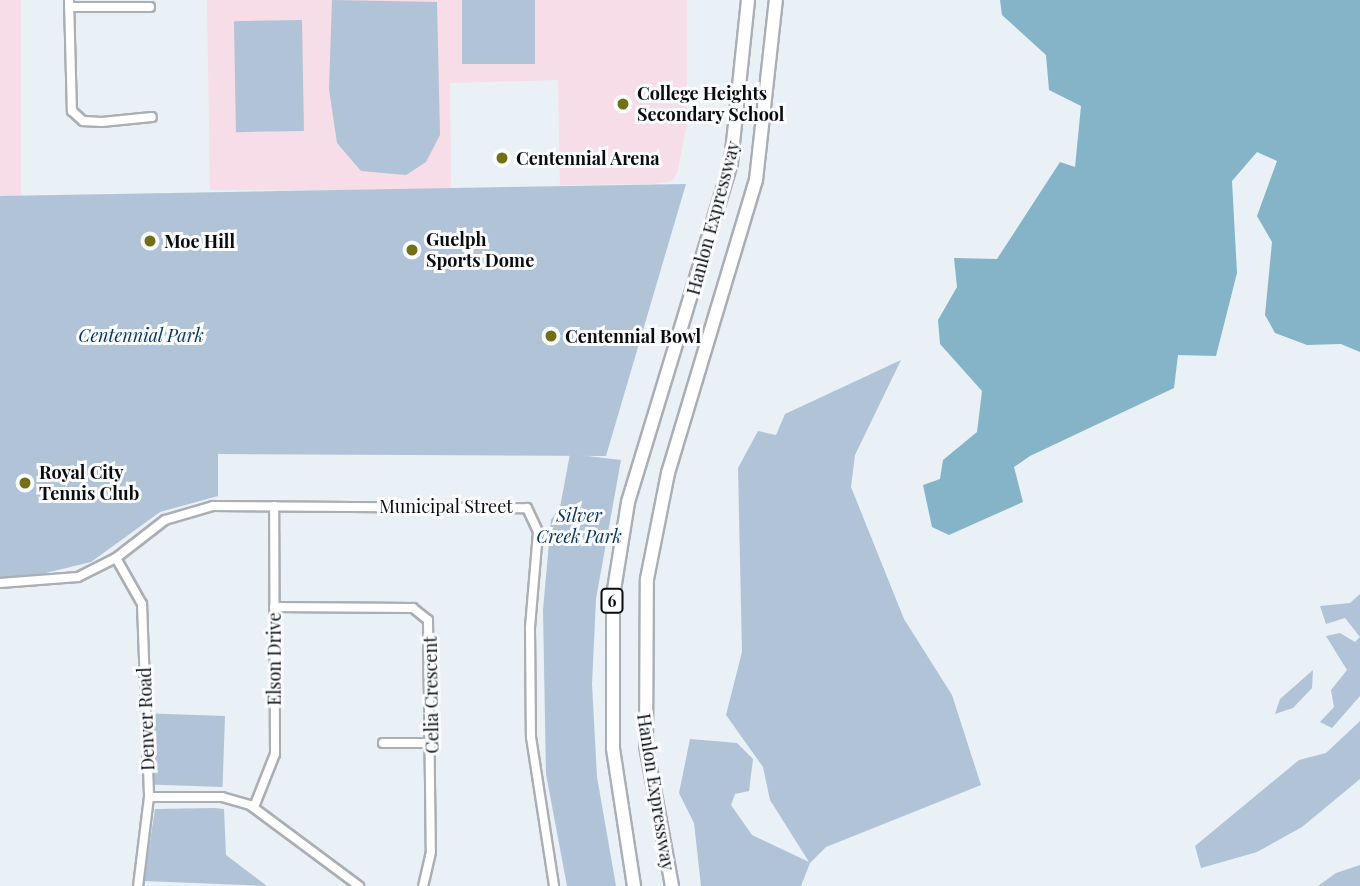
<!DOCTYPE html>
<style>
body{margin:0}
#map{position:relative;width:1360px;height:886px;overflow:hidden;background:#e9f0f6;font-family:"Playfair Display",serif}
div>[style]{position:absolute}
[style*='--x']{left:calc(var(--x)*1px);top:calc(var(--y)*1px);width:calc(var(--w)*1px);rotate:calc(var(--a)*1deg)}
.education>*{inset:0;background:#f6dde7;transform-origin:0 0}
.green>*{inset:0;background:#b0c3d7;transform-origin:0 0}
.water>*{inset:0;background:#85b4c8}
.roads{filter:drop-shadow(2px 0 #aaafb5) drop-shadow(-2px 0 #aaafb5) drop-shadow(0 2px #aaafb5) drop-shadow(0 -2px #aaafb5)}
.minor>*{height:8px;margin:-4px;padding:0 4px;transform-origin:4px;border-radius:4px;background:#fff}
.highway>*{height:12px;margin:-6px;padding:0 6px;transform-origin:6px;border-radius:6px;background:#fff}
.dots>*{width:19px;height:19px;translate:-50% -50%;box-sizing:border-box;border:4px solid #fafcff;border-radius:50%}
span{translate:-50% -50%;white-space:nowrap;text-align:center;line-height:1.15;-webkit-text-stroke:6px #fafcff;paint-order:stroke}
.shield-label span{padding:2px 5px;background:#fafcff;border:2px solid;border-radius:5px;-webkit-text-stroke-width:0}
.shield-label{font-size:16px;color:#0a0c0e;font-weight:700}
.poi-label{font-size:18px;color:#0a0c0e;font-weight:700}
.left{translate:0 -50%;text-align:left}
.street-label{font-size:18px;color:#0a0c0e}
.park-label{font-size:18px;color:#063760;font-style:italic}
</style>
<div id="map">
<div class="education">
<i style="left:0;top:0;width:21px;height:196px"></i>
<i style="clip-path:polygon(207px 0,687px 0,687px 124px,677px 173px,672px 181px,652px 184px,560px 185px,558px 80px,450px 83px,451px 191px,210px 190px)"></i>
</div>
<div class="green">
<i style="clip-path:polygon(332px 0,437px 2px,440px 135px,426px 162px,406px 175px,361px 171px,337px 143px,329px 89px)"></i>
<i style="left:462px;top:0;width:73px;height:64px"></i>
<i style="left:302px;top:20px;width:111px;height:68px;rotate:89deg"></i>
<i style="clip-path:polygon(686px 184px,606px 456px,218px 454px,218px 496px,160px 512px,91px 562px,0 584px,0 196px)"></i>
<i style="clip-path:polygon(901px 360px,855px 455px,851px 487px,904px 619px,952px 695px,981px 785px,826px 847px,810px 863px,801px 886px,701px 886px,694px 823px,679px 793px,690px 739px,737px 743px,753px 759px,749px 791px,735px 794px,731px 805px,752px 835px,809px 862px,770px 800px,763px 767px,726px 715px,742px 652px,738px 468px,758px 431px,776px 435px,785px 414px)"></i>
<i style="clip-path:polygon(570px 454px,621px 460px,596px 599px,592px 684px,597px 777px,616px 886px,567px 886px,546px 774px,543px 610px,551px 520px,560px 507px)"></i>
<i style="clip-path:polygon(1360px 594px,1360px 696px,1332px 728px,1320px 722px,1334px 707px,1331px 690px,1347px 670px,1326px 636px,1340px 633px,1355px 642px,1360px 637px,1345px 618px,1326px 624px,1320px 606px,1350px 603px)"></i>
<i style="clip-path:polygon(1313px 670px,1312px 688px,1293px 708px,1275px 714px,1280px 699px)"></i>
<i style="left:225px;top:716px;width:71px;height:72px;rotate:92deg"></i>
<i style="clip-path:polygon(1360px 721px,1360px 779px,1302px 827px,1257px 852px,1201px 868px,1195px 846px,1299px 760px,1326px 753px)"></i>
<i style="clip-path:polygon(214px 808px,224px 809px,226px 855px,267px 886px,144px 881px,155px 809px)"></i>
<i style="clip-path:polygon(1360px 865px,1360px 886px,1318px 886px,1336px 873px)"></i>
</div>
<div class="water">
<i style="clip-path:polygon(1000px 0,1360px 0,1360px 352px,1341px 344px,1307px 345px,1275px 333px,1265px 315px,1272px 242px,1257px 216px,1277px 161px,1257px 152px,1232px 181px,1237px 273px,1216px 356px,1178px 355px,1174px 388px,1030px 456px,1014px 467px,1023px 502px,949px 535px,932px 527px,923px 485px,940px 479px,943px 460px,977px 432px,982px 391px,940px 344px,938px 320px,957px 287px,954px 258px,997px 259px,1060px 162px,1075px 167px,1081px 106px,1049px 90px,1046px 55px,1002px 15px)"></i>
</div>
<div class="roads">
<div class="minor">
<i style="--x:69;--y:0;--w:111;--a:88.5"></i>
<i style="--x:72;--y:111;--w:15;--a:42"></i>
<i style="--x:83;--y:121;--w:19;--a:3"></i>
<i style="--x:102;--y:122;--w:50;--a:-5.7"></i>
<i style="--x:69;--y:7;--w:81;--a:0"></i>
<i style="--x:116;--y:558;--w:53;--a:60.5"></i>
<i style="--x:142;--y:604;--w:193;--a:87.9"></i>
<i style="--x:149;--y:797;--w:90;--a:97"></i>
<i style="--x:0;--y:583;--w:78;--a:-4.4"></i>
<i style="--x:78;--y:577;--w:42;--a:-26.6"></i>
<i style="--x:116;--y:558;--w:62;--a:-37.8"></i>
<i style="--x:165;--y:520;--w:50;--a:-16.3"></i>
<i style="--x:213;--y:506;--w:314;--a:0.4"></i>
<i style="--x:527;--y:508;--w:26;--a:65"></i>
<i style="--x:538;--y:532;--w:96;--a:94.8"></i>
<i style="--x:530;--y:628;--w:109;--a:89.5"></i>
<i style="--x:531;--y:737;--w:151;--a:81.2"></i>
<i style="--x:274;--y:607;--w:139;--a:0.4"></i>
<i style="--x:413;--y:608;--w:19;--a:39"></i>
<i style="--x:428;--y:620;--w:232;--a:89.3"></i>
<i style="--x:431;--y:852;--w:35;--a:103"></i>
<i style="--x:383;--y:743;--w:49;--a:0"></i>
<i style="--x:149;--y:797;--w:73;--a:0"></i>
<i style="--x:222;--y:797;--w:29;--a:16"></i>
<i style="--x:250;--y:805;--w:136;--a:36.6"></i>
<i style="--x:254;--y:807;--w:57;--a:-68.4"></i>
<i style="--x:275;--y:754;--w:248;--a:-90.2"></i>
</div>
<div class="highway">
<i style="--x:634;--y:886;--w:140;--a:-98.7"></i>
<i style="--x:613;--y:748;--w:152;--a:-90"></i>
<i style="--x:613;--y:596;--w:95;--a:-80.9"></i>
<i style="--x:628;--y:502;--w:355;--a:-73.1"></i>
<i style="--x:731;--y:162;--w:163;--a:-84"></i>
<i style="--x:672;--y:886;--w:142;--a:-100.5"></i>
<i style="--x:646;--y:746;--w:167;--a:-89.7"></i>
<i style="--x:647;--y:579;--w:108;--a:-78.8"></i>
<i style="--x:668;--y:473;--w:306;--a:-73.3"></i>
<i style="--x:756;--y:180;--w:181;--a:-83.7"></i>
</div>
</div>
<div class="dots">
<i style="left:623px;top:104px;background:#727013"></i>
<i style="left:502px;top:158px;background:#727013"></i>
<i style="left:150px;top:241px;background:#727013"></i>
<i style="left:412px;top:250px;background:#727013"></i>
<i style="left:551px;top:336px;background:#727013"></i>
<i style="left:25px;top:483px;background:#727013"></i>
</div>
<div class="shield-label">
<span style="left:612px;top:601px">6</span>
</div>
<div class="poi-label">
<span class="left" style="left:637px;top:104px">College Heights<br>Secondary School</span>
<span class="left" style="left:516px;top:158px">Centennial Arena</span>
<span class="left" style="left:426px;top:250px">Guelph<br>Sports Dome</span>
<span class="left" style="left:164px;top:241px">Moe Hill</span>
<span class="left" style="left:565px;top:336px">Centennial Bowl</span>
<span class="left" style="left:39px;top:483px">Royal City<br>Tennis Club</span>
</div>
<div class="street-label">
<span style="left:713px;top:218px;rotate:-75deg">Hanlon Expressway</span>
<span style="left:446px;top:506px">Municipal Street</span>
<span style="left:274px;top:659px;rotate:-90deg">Elson Drive</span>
<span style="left:431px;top:695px;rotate:-91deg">Celia Crescent</span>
<span style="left:146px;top:719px;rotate:-92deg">Denver Road</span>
<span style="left:656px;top:792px;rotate:81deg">Hanlon Expressway</span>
</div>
<div class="park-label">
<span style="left:141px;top:335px">Centennial Park</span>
<span style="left:579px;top:526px">Silver<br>Creek Park</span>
</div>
</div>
